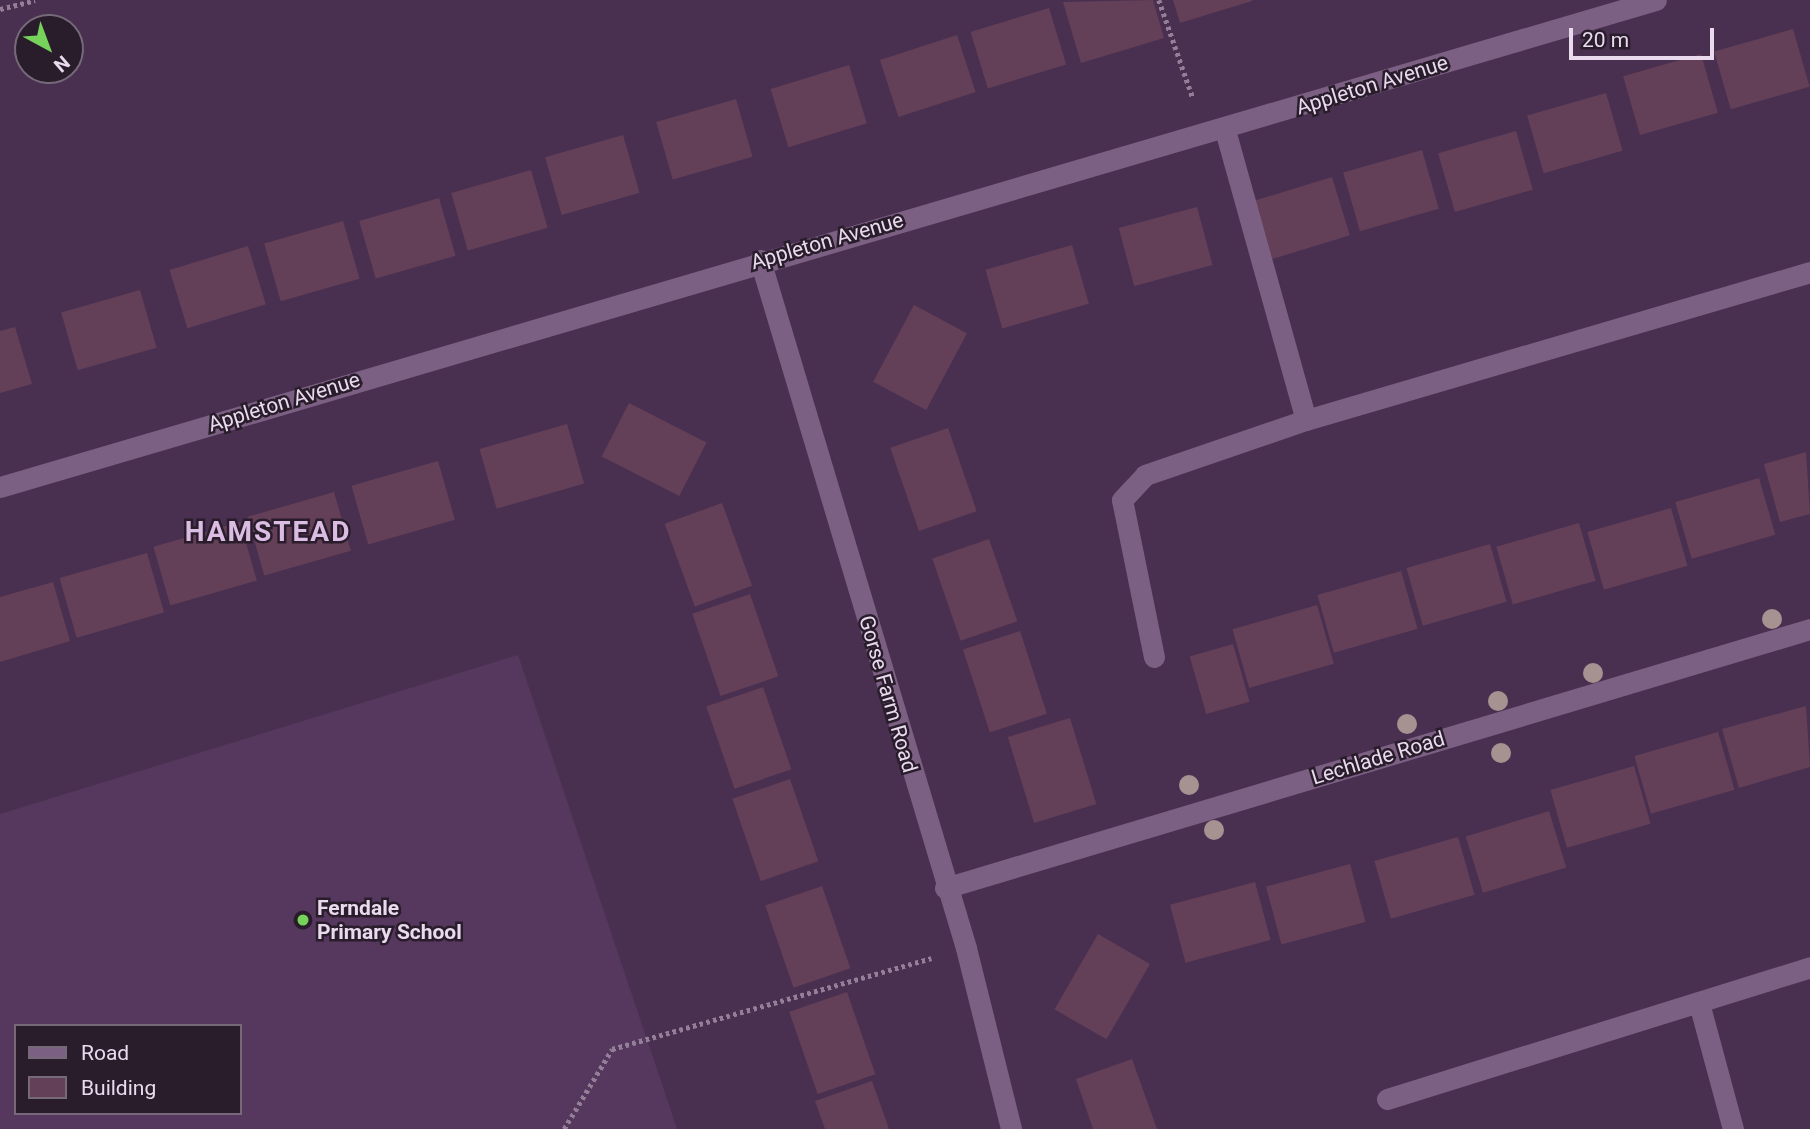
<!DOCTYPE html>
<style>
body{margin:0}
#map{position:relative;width:1810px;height:1129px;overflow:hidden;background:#493050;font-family:Roboto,sans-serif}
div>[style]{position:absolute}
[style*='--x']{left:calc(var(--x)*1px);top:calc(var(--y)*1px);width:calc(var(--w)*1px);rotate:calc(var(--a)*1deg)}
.built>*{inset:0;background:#56385e}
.building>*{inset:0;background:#643f58;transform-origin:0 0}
.path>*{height:4.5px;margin-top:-2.25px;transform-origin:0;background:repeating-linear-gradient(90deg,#947f99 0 3.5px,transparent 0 7px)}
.minor>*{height:21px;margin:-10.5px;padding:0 10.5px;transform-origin:10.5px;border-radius:10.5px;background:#7c6083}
.trees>*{width:20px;height:20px;margin:-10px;border-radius:50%;background:#a69291}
.dots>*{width:19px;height:19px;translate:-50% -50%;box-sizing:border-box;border:4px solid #291d2c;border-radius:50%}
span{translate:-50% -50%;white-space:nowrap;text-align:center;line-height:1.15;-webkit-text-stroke:5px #291d2c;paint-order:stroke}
.street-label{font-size:21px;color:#eadaee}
.poi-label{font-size:21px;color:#eadaee;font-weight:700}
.left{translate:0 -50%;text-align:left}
.district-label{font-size:28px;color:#dbbce3;font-weight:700;letter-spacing:2px}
.legend{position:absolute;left:14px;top:1024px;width:228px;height:91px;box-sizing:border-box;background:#291d2c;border:2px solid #76697a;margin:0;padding:9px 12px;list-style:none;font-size:21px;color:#eadaee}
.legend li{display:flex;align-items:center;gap:14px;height:35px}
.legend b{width:35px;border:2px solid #76697a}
.north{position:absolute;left:14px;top:14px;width:70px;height:70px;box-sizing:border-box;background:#291d2c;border:2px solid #76697a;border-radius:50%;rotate:139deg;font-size:19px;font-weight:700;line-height:28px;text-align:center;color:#eadaee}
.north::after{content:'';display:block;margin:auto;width:24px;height:32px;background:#76d25a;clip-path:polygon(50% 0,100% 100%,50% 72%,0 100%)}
.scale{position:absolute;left:1569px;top:28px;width:145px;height:32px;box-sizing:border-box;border:4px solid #eadaee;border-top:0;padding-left:9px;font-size:21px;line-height:24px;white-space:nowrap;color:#eadaee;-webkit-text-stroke:5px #291d2c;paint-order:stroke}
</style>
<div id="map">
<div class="built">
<i style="clip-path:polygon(evenodd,518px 655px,677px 1129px,0 1129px,0 814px,518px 655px,16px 1026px,240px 1026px,240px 1113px,16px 1113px,16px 1026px)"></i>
</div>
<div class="building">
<i style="clip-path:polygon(1153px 0,1164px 38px,1081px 63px,1063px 2px)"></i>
<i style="clip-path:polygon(1173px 0,1252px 0,1252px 1px,1180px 23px)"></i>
<i style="left:1049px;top:8px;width:59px;height:82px;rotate:73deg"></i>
<i style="left:1793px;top:29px;width:60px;height:82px;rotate:74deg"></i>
<i style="left:957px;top:35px;width:60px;height:81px;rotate:72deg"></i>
<i style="left:1701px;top:54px;width:61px;height:81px;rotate:74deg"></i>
<i style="left:849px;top:65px;width:61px;height:82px;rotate:73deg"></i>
<i style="left:1606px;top:93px;width:60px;height:82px;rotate:74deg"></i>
<i style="left:736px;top:99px;width:60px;height:83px;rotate:74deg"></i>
<i style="left:1516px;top:131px;width:61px;height:81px;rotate:74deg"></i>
<i style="left:623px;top:135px;width:60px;height:81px;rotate:74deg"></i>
<i style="left:1422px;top:150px;width:61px;height:82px;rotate:74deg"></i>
<i style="left:531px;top:170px;width:60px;height:83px;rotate:74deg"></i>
<i style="left:1332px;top:177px;width:61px;height:81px;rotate:73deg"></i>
<i style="left:439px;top:198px;width:60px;height:83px;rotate:74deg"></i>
<i style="left:1197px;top:207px;width:60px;height:81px;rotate:75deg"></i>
<i style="left:343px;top:221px;width:60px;height:82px;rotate:74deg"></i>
<i style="left:1072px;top:245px;width:61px;height:90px;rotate:74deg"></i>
<i style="left:248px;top:246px;width:61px;height:82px;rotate:73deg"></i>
<i style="left:140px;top:290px;width:60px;height:82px;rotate:74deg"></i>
<i style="left:914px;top:305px;width:60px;height:87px;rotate:28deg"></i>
<i style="clip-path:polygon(15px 327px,32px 384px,0 393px,0 331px)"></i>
<i style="left:629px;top:403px;width:87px;height:60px;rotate:27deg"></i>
<i style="left:567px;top:424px;width:62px;height:91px;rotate:74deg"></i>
<i style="left:948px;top:428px;width:88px;height:61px;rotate:71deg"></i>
<i style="clip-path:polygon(1806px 452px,1810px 514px,1780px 522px,1764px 464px)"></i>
<i style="left:438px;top:461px;width:61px;height:90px;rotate:74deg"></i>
<i style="left:1759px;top:478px;width:59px;height:87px;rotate:74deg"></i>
<i style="left:334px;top:492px;width:61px;height:90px;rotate:74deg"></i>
<i style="left:722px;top:503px;width:88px;height:61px;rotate:70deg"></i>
<i style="left:1671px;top:508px;width:60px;height:87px;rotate:74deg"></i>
<i style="left:240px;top:522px;width:61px;height:90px;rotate:74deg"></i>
<i style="left:1579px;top:523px;width:60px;height:86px;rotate:74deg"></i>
<i style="left:989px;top:539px;width:87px;height:60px;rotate:71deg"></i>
<i style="left:1490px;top:544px;width:60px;height:87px;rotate:74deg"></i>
<i style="left:147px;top:553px;width:62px;height:91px;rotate:74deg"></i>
<i style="left:1401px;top:571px;width:60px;height:87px;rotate:74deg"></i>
<i style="clip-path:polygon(53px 582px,70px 641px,0 662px,0 597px)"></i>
<i style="left:750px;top:594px;width:87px;height:61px;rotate:71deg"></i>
<i style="left:1317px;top:605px;width:61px;height:88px;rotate:74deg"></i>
<i style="left:1020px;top:631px;width:87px;height:60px;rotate:72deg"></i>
<i style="left:1233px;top:644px;width:60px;height:45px;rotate:74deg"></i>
<i style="left:763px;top:687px;width:87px;height:60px;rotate:71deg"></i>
<i style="clip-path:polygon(1806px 706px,1810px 767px,1739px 788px,1722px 729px)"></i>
<i style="left:1070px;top:718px;width:90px;height:65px;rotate:73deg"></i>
<i style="left:1718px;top:732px;width:60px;height:87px;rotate:74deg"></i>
<i style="left:1634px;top:766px;width:60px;height:87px;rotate:74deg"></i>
<i style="left:790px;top:779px;width:87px;height:61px;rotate:71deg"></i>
<i style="left:1549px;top:811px;width:59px;height:87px;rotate:73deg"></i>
<i style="left:1458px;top:837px;width:60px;height:87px;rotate:74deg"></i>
<i style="left:1350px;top:864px;width:60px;height:87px;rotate:75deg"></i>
<i style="left:1255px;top:882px;width:60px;height:88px;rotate:75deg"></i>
<i style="left:822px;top:886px;width:87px;height:60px;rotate:71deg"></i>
<i style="left:1098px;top:934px;width:60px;height:87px;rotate:30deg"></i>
<i style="left:847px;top:992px;width:87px;height:61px;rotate:71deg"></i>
<i style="clip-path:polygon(1132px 1059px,1157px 1129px,1093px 1129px,1076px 1079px)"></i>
<i style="clip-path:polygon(872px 1081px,889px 1129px,825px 1129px,815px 1101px)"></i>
</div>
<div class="path">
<i style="--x:1159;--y:0;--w:104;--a:70.9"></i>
<i style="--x:0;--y:9;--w:36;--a:-14"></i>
<i style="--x:564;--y:1129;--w:93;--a:-59"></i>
<i style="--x:612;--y:1049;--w:332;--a:-15.9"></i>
</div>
<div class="minor">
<i style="--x:1225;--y:130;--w:301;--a:74.4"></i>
<i style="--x:1306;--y:420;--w:525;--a:-16.36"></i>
<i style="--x:760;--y:260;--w:718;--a:73.33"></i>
<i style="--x:966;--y:948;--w:187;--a:76"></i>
<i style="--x:0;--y:487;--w:1726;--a:-16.39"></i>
<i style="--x:1154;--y:657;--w:160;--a:-101.5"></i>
<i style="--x:1122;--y:500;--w:34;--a:-47"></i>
<i style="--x:1145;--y:475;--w:170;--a:-18.9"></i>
<i style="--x:945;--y:888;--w:903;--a:-16.67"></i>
<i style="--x:1699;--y:1003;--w:131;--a:74.9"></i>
<i style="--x:1387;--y:1099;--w:443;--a:-17.3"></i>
</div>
<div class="trees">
<i style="left:1772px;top:619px"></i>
<i style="left:1593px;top:673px"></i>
<i style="left:1498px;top:701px"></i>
<i style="left:1407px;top:724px"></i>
<i style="left:1501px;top:753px"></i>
<i style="left:1189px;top:785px"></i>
<i style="left:1214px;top:830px"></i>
</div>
<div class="dots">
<i style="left:303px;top:920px;background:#76d25a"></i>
</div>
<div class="street-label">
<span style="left:1372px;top:85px;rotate:-17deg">Appleton Avenue</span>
<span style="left:827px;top:241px;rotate:-16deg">Appleton Avenue</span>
<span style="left:284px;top:402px;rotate:-17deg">Appleton Avenue</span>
<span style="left:888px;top:694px;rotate:74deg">Gorse Farm Road</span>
<span style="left:1378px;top:758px;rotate:-17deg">Lechlade Road</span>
</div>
<div class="poi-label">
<span class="left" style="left:317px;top:920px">Ferndale<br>Primary School</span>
</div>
<div class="district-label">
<span style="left:268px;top:532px">HAMSTEAD</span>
</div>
<ul class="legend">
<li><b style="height:9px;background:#7c6083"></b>Road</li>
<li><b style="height:19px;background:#643f58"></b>Building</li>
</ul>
<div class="north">N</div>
<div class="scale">20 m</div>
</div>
